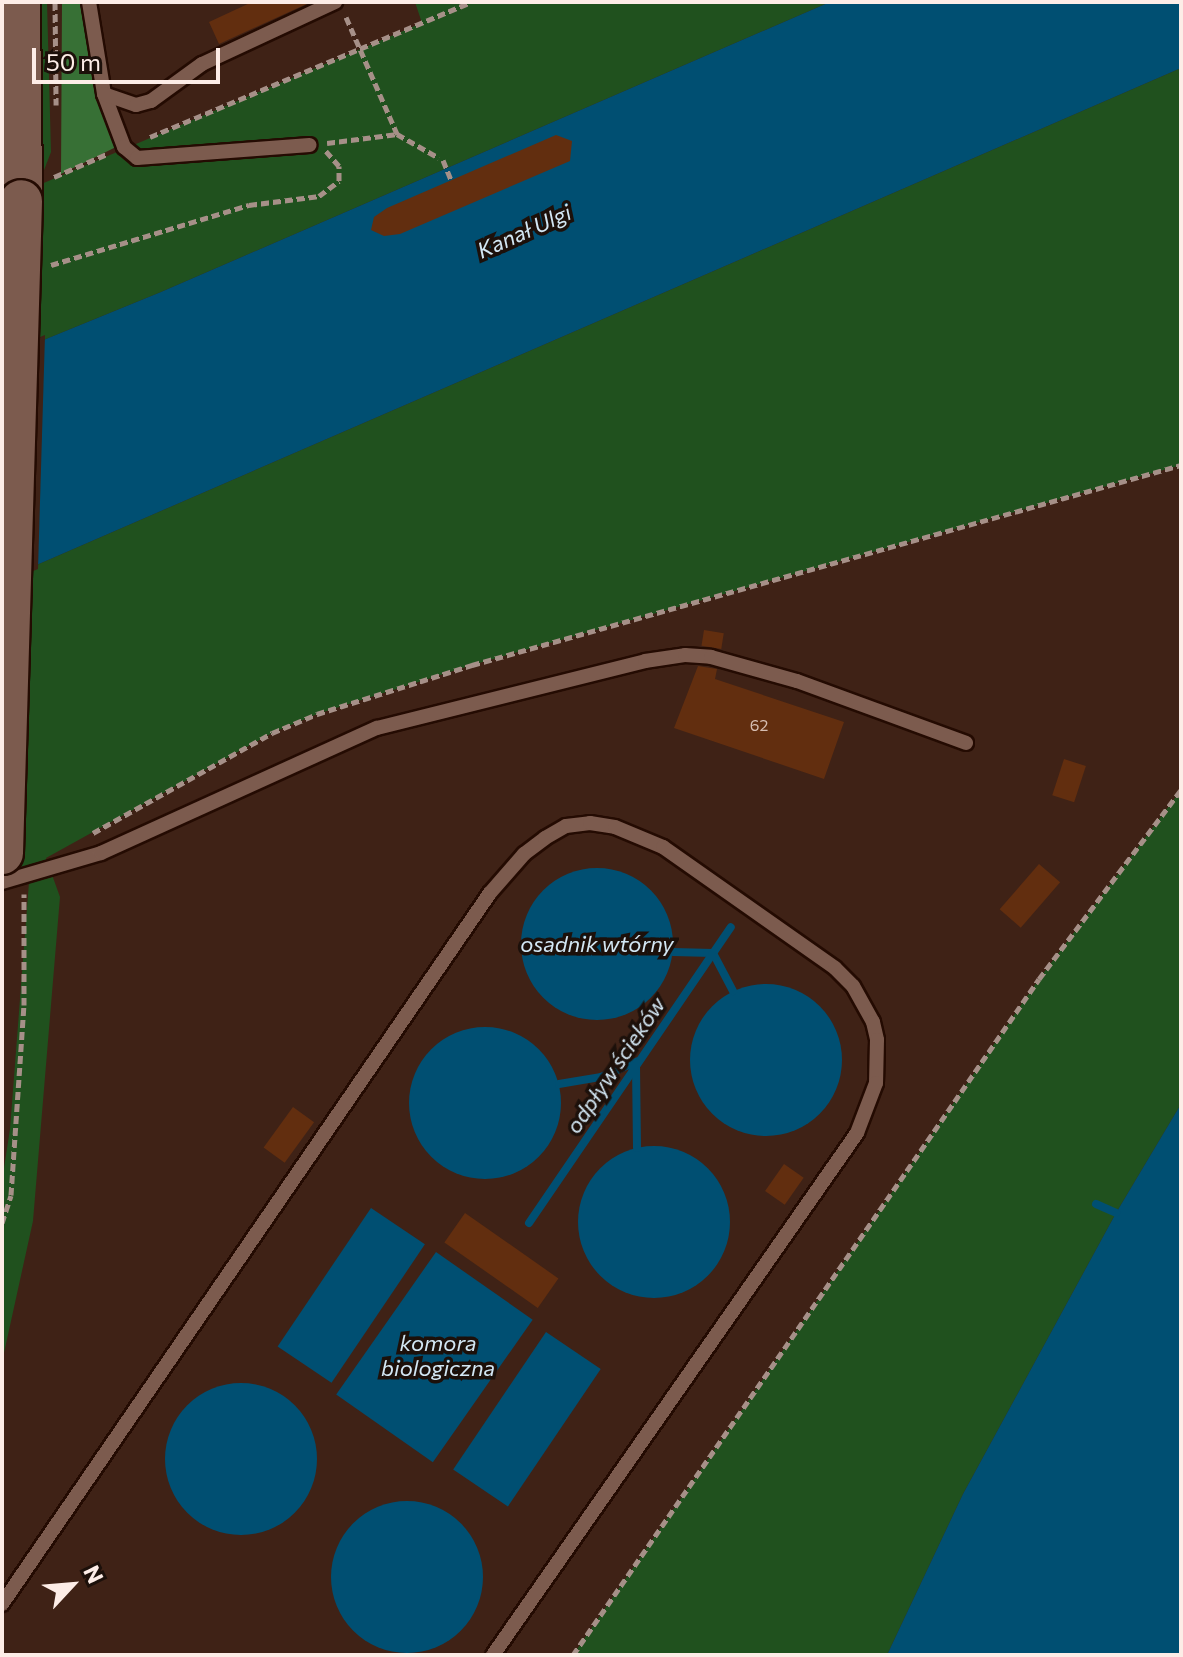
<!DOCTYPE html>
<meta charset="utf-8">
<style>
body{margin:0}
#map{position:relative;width:1183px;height:1657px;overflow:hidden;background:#3f2216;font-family:Commissioner,sans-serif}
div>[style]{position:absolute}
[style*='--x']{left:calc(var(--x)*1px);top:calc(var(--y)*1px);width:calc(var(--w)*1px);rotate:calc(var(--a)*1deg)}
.green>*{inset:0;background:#20511e}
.forest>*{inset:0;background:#377035}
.water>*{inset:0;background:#004f72;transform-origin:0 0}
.round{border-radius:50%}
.pier>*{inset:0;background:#3f2216}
.stream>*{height:8px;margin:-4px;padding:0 4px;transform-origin:4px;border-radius:4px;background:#004f72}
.building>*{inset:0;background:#622e0f;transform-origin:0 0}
.path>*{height:5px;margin-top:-2.5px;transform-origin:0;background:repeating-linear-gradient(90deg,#a69088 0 8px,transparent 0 12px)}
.roads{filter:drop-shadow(2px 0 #240b02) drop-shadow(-2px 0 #240b02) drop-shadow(0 2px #240b02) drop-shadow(0 -2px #240b02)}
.lane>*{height:14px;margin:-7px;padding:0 7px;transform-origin:7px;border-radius:7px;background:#7c5b4e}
.secondary>*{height:42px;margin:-21px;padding:0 21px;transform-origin:21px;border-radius:21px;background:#7c5b4e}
.bridges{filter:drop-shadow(2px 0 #240b02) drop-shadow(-2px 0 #240b02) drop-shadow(0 2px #240b02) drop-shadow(0 -2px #240b02)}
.secondary-bridge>*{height:42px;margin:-21px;padding:0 21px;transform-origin:21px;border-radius:21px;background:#7c5b4e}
span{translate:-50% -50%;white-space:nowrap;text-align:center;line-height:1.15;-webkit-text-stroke:7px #1c100a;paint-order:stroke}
.number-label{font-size:16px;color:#d6bdb1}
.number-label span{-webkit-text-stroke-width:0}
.water-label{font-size:22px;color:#d3e7f4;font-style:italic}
.frame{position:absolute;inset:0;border:4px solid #fdede7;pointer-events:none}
.north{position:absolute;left:32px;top:1545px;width:80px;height:80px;-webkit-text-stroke:6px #1c100a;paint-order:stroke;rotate:64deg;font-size:22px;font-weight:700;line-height:32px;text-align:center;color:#fdede7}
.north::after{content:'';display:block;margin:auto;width:28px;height:36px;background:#fdede7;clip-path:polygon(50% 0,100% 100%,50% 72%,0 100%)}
.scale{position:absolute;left:32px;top:48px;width:188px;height:36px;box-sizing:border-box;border:4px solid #fdede7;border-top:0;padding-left:10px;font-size:24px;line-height:28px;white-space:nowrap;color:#fdede7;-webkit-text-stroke:6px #1c100a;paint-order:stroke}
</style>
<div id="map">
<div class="green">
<i style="clip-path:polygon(39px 2px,47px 2px,51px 152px,41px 178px)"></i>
<i style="clip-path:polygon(415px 2px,830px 2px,161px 292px,2px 357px,20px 193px,422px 23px)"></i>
<i style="clip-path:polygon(1181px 68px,1181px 465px,472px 665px,317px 714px,272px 733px,46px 858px,60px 897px,33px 1221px,2px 1362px,2px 1181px,10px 1129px,30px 869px,2px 879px,2px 580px)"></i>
<i style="clip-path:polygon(1181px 790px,1181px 1104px,1116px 1213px,963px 1494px,887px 1655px,573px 1655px,1039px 979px)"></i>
</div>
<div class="forest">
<i style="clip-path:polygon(62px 2px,85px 2px,95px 76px,116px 147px,61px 174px)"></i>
</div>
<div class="water">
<i style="clip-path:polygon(830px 2px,1181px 2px,1181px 68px,2px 580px,2px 357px,161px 292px)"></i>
<i class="round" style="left:521px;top:868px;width:152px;height:152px"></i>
<i class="round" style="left:690px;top:984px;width:152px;height:152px"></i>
<i class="round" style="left:409px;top:1027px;width:152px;height:152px"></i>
<i style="clip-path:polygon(1181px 1104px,1181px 1655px,887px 1655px,963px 1494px,1116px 1213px)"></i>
<i class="round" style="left:578px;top:1146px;width:152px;height:152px"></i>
<i style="left:371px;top:1208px;width:65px;height:167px;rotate:34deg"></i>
<i style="left:436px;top:1252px;width:118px;height:174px;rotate:35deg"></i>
<i style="left:546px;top:1332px;width:66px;height:166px;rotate:34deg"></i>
<i class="round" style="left:165px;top:1383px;width:152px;height:152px"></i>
<i class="round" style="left:331px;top:1501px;width:152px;height:152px"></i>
</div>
<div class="pier">
<i style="clip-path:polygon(45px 335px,38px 569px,2px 584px,2px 352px)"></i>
</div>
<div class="stream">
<i style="--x:673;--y:952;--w:40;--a:1.4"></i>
<i style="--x:713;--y:953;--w:43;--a:62.2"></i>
<i style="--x:636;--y:1066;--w:82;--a:89.3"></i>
<i style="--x:559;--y:1084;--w:43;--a:-9.5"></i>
<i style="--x:601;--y:1077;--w:40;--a:-23.4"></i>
<i style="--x:1096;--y:1204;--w:22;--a:24"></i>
<i style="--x:529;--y:1223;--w:358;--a:-55.7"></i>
</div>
<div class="building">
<i style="clip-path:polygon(252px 2px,311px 2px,219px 44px,209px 22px)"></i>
<i style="clip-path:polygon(556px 135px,572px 141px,570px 161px,400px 234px,384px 236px,371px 230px,374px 217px,387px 208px)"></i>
<i style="left:704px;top:630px;width:20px;height:16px;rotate:9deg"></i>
<i style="clip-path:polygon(698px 666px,717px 669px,715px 679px,844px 722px,824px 779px,674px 728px)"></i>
<i style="left:1064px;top:759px;width:23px;height:38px;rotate:18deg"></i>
<i style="left:1039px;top:864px;width:28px;height:60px;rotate:41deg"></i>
<i style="left:293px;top:1107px;width:26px;height:50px;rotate:36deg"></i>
<i style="left:784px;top:1164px;width:24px;height:33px;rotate:35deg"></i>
<i style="left:465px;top:1213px;width:114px;height:36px;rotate:35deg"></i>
</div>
<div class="path">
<i style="--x:55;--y:2;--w:103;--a:89.4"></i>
<i style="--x:346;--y:17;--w:128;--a:66.4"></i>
<i style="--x:150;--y:137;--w:348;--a:-22.8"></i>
<i style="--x:327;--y:143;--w:71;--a:-7.3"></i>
<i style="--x:397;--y:134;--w:48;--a:29.7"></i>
<i style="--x:443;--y:160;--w:22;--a:68"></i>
<i style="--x:54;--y:177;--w:58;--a:-23.5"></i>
<i style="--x:51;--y:265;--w:207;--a:-16.9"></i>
<i style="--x:249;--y:205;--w:71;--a:-7.3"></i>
<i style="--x:319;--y:196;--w:25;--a:-37"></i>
<i style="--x:339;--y:181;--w:15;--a:-90"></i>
<i style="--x:339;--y:166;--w:20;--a:-131"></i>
<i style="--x:93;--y:833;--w:205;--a:-29.2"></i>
<i style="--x:272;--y:733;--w:49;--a:-22.9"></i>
<i style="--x:317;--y:714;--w:163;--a:-17.5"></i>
<i style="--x:472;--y:665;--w:737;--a:-15.75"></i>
<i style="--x:2;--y:1223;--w:29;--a:-72"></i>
<i style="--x:11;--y:1195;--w:190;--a:-86.1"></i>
<i style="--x:24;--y:1005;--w:111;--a:-90"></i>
<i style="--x:573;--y:1655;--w:821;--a:-55.42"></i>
<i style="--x:1039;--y:979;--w:236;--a:-53.1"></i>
</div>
<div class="roads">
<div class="lane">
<i style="--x:89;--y:2;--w:93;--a:80.7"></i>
<i style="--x:104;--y:94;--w:57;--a:69.3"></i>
<i style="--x:124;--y:147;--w:17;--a:40"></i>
<i style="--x:137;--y:158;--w:173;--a:-4.3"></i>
<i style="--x:104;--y:94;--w:34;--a:19"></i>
<i style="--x:136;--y:105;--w:16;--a:-15"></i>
<i style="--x:151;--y:101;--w:63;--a:-36"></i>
<i style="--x:202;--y:64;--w:147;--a:-25"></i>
<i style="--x:2;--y:882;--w:103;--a:-16.3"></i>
<i style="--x:101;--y:853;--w:303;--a:-24.4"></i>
<i style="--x:377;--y:728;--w:276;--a:-14"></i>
<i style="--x:645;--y:661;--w:40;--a:-8.5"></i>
<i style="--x:685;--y:655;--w:26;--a:4"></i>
<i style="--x:711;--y:657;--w:89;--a:15.6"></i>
<i style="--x:797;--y:681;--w:180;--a:20.1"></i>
<i style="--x:2;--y:1604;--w:862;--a:-55.54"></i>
<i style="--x:490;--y:893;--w:52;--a:-48.9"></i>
<i style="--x:524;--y:854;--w:26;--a:-37"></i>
<i style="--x:545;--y:838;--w:24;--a:-30"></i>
<i style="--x:566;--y:826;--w:24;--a:-7"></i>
<i style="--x:590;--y:823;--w:25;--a:9"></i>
<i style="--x:615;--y:827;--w:52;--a:22.6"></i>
<i style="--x:663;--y:847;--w:210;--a:35.1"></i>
<i style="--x:835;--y:968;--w:25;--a:45"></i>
<i style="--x:853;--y:986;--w:41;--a:60.9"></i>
<i style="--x:873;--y:1022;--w:18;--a:77"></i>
<i style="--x:877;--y:1040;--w:43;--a:91.3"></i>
<i style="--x:876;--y:1083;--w:53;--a:110.8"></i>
<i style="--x:857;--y:1133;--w:636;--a:124.89"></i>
</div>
<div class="secondary">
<i style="--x:19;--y:2;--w:199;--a:89.4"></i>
</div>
</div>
<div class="bridges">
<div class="secondary-bridge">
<i style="--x:2;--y:853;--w:652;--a:-88.33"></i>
</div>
</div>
<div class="number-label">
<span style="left:759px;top:725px">62</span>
</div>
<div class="water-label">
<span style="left:524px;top:231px;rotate:-24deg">Kanał Ulgi</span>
<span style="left:597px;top:944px">osadnik wtórny</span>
<span style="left:615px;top:1065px;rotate:-56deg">odpływ ścieków</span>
<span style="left:438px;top:1355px">komora<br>biologiczna</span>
</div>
<div class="frame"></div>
<div class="north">N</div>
<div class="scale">50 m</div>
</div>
